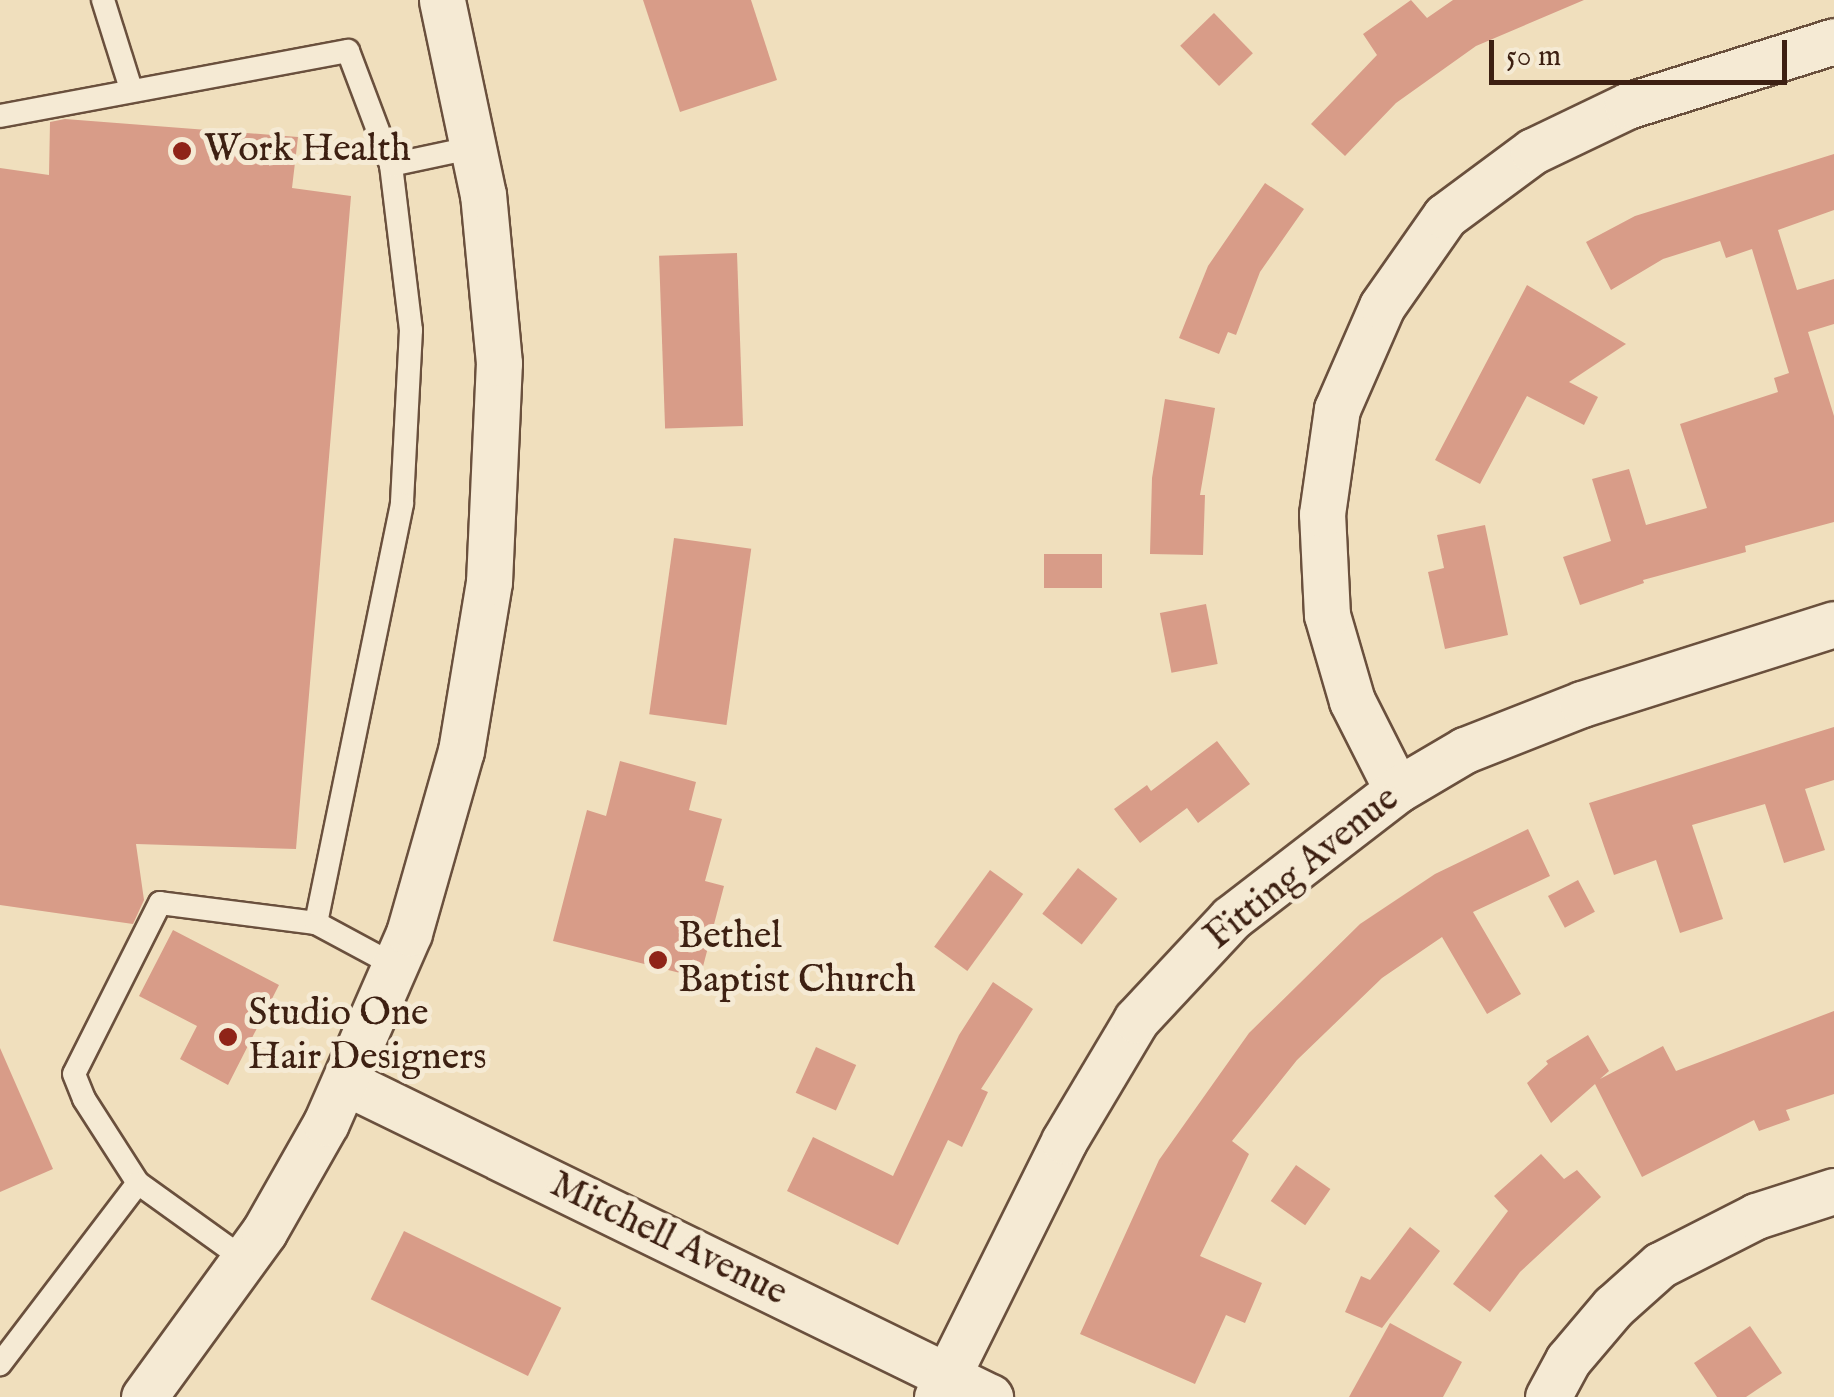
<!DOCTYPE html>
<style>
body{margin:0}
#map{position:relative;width:1834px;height:1397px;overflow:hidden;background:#f0dfbd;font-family:"IM FELL English",serif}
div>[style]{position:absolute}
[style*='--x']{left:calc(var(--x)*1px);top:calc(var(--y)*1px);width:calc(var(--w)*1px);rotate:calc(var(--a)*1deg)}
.building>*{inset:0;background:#d89c88;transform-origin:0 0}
.roads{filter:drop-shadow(2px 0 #6a503d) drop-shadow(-2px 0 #6a503d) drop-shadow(0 2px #6a503d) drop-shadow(0 -2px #6a503d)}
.lane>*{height:22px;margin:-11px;padding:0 11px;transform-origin:11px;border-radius:11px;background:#f5ead4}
.street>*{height:45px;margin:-22.5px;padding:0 22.5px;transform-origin:22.5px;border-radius:22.5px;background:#f5ead4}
.dots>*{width:28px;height:28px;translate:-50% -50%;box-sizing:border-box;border:5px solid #f5ead4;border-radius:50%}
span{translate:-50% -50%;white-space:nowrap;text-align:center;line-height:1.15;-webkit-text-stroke:10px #f5ead4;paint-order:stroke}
.poi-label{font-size:38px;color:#3d2012}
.left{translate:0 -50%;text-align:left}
.street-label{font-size:38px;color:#3d2012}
.scale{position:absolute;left:1489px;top:40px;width:298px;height:45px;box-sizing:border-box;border:5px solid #3d2012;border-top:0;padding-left:12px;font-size:30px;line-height:35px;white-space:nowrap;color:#3d2012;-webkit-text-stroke:8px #f5ead4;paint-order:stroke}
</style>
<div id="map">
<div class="building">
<i style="clip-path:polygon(643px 0,751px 0,777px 80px,680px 112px)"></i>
<i style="clip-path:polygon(1411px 0,1427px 18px,1453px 0,1584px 0,1476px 46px,1396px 103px,1345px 156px,1311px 124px,1377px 55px,1363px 34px)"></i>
<i style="left:1214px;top:13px;width:56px;height:47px;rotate:46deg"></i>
<i style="clip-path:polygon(65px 119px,298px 137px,292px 188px,351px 196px,296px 849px,136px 844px,144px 900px,133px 924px,0 905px,0 168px,49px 175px,50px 122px)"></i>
<i style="clip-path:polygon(1834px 154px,1834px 210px,1778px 230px,1797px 290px,1834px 279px,1834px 324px,1808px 332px,1834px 416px,1834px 522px,1745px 546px,1746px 552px,1643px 580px,1644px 583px,1580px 605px,1563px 557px,1611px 541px,1592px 479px,1629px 469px,1646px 525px,1707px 508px,1680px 424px,1778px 392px,1774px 378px,1789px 373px,1752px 249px,1726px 258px,1720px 241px,1663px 259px,1611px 290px,1586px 242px,1635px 216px)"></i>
<i style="clip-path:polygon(1265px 183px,1304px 209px,1260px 272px,1236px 335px,1228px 332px,1219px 354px,1179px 338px,1208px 266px)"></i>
<i style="left:737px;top:253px;width:173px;height:78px;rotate:88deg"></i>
<i style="clip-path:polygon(1527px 285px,1626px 344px,1569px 382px,1598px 397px,1584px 425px,1527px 396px,1480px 484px,1435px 460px)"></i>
<i style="clip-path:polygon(1165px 399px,1215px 408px,1200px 495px,1205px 495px,1203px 555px,1150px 554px,1152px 478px)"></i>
<i style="clip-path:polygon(1485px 525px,1508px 635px,1445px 649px,1428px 572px,1444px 568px,1437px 535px)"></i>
<i style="left:674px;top:538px;width:78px;height:178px;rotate:8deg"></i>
<i style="left:1044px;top:554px;width:58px;height:34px"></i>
<i style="left:1206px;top:604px;width:61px;height:47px;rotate:79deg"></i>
<i style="clip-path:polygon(1834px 727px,1834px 780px,1805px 789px,1825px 850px,1784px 863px,1765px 804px,1692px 825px,1723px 919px,1680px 933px,1656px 860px,1614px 875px,1589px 803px)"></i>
<i style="clip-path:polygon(1217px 741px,1250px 784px,1198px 823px,1187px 808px,1140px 843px,1114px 809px,1147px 785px,1151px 791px)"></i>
<i style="clip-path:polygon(620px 761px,696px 782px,689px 810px,722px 819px,705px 881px,724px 886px,700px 978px,553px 941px,587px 810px,606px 816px)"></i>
<i style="clip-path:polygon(1528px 829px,1550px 876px,1473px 912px,1521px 994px,1487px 1014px,1442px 937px,1382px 978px,1297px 1060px,1232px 1141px,1249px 1154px,1200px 1256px,1262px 1283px,1245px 1323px,1226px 1315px,1195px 1384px,1080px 1334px,1159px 1160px,1249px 1033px,1360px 924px,1435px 874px)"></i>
<i style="left:1078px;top:868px;width:50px;height:58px;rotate:38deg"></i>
<i style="left:990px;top:870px;width:41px;height:95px;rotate:36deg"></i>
<i style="left:1578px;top:880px;width:36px;height:34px;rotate:62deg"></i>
<i style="clip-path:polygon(173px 930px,279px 985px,228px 1085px,180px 1059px,197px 1026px,139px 996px)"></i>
<i style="clip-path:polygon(993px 982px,1033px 1009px,981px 1089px,988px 1092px,962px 1147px,948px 1140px,898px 1245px,787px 1191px,813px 1137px,893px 1176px,959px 1035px)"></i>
<i style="clip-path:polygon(1834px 1011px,1834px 1094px,1786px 1110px,1790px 1120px,1759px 1131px,1754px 1120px,1642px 1177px,1595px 1084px,1551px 1123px,1527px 1083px,1548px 1064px,1546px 1061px,1588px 1035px,1609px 1071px,1600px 1079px,1663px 1046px,1676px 1071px)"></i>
<i style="left:816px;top:1047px;width:44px;height:50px;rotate:24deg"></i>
<i style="clip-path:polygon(0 1048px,53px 1169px,0 1192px)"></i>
<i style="clip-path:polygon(1541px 1154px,1564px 1179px,1577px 1170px,1601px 1197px,1520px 1272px,1490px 1312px,1453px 1284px,1508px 1211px,1494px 1196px)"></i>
<i style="left:1296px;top:1165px;width:42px;height:44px;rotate:35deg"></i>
<i style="clip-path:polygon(1410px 1227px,1440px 1251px,1382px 1328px,1345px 1312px,1361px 1276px,1370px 1280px)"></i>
<i style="left:404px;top:1231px;width:175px;height:76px;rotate:26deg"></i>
<i style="clip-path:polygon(1390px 1323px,1462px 1362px,1443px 1397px,1349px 1397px)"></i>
<i style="clip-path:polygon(1750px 1326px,1782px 1373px,1746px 1397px,1717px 1397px,1694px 1363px)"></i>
</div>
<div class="roads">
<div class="lane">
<i style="--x:103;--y:0;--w:93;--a:72.5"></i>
<i style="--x:0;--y:116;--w:354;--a:-10.6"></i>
<i style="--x:348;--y:51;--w:122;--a:69.3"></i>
<i style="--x:391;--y:165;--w:166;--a:83.1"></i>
<i style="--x:411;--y:330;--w:174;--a:93"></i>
<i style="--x:402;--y:504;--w:428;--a:101.6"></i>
<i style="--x:316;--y:923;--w:157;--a:-172.7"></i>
<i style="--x:160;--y:903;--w:191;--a:116.7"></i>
<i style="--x:74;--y:1074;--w:27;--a:68"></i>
<i style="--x:84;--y:1099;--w:100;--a:57.3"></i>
<i style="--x:138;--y:1183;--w:228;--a:127.3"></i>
<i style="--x:391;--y:165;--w:86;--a:-12.1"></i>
<i style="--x:316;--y:923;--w:91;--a:28.3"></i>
<i style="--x:138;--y:1183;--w:132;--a:35.7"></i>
</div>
<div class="street">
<i style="--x:1397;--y:790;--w:100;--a:-116.8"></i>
<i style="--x:1352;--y:701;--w:90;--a:-106.2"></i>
<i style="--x:1327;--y:615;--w:101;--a:-92.8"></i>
<i style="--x:1322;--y:514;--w:106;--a:-81.9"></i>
<i style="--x:1337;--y:409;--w:112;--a:-66.4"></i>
<i style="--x:1382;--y:306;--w:110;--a:-55"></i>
<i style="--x:1445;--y:216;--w:109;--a:-36.5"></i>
<i style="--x:1533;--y:151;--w:104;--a:-25.6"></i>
<i style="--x:1627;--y:106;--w:217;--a:-17.4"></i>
<i style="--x:345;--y:1082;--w:718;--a:26.03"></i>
<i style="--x:144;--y:1397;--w:204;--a:-54"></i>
<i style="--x:264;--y:1232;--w:125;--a:-60.4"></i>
<i style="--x:326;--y:1123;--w:207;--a:-66.4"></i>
<i style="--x:409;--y:933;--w:189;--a:-74.1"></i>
<i style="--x:461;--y:751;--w:171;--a:-80.6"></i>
<i style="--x:489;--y:582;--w:219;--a:-87.4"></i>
<i style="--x:499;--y:363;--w:169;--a:-95.4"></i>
<i style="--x:483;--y:195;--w:199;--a:-101.9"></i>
<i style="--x:937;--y:1397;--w:286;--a:-63.6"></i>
<i style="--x:1064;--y:1141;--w:141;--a:-59.2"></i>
<i style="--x:1136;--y:1020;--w:139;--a:-47"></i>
<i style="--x:1231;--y:918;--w:210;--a:-37.6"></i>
<i style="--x:1397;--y:790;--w:79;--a:-30.5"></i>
<i style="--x:1465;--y:750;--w:126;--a:-21.5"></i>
<i style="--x:1582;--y:704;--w:264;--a:-17.6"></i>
<i style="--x:1548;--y:1397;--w:42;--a:-61.6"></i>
<i style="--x:1568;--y:1360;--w:70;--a:-49.7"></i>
<i style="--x:1613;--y:1307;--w:63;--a:-41.8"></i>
<i style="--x:1660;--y:1265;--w:108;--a:-27"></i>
<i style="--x:1756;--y:1216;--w:82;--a:-17.8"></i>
</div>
</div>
<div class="dots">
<i style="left:182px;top:151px;background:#8f2418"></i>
<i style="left:658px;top:960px;background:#8f2418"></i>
<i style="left:228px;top:1037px;background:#8f2418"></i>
</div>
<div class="poi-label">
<span class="left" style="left:204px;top:151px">Work Health</span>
<span class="left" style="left:678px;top:960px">Bethel<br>Baptist Church</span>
<span class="left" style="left:248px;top:1037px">Studio One<br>Hair Designers</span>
</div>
<div class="street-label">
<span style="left:1303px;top:869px;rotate:-39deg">Fitting Avenue</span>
<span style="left:668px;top:1240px;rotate:26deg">Mitchell Avenue</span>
</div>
<div class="scale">50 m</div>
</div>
